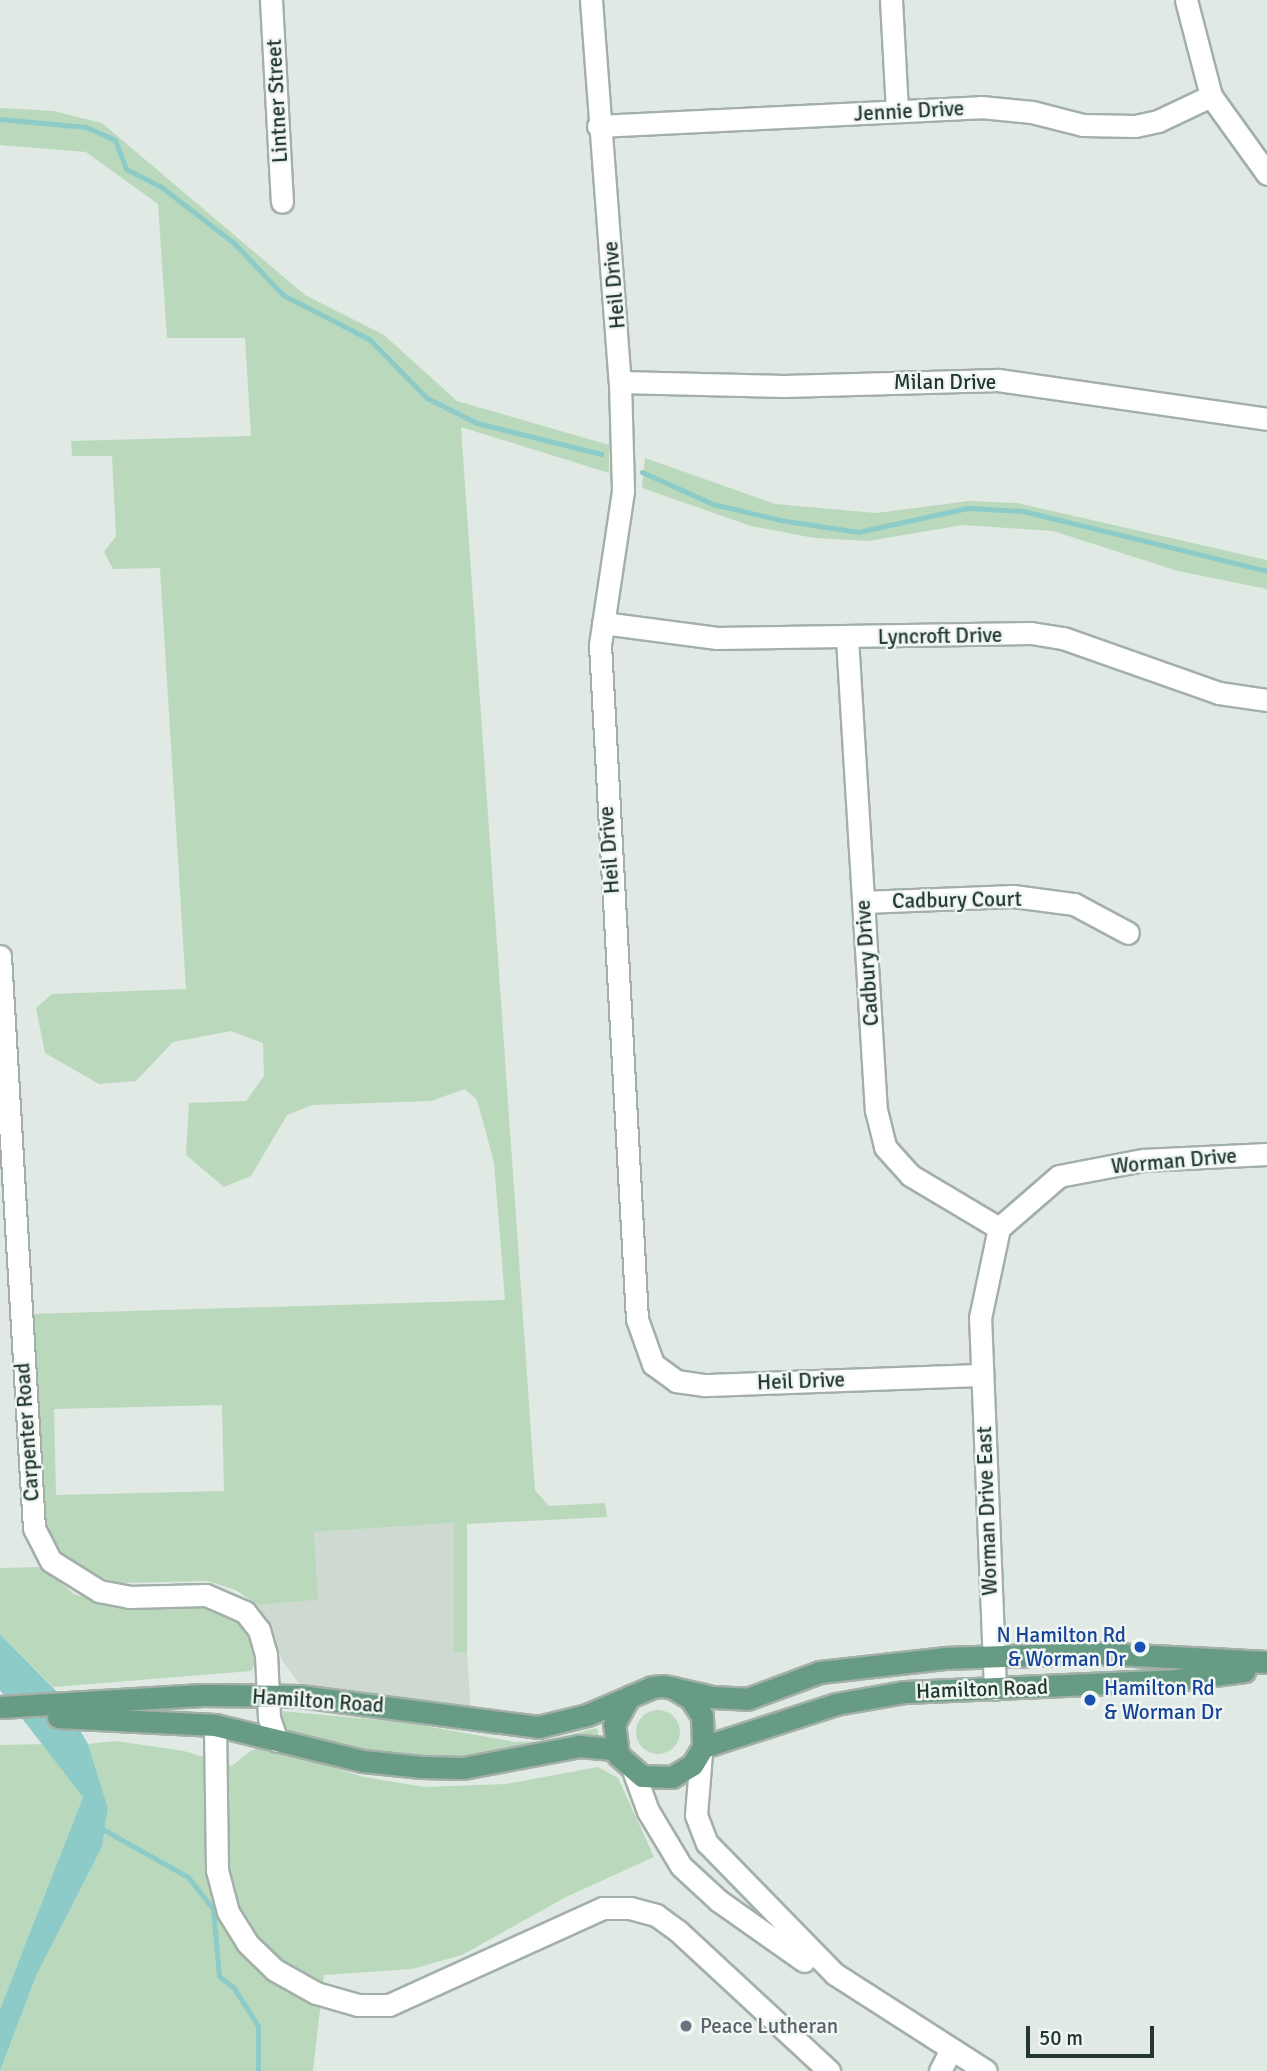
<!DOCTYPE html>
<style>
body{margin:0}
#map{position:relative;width:1267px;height:2071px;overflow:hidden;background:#e0e9e3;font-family:Signika,sans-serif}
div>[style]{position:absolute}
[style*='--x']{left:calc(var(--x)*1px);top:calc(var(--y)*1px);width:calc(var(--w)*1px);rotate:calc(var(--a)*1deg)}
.built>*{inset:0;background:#ced9d2}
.green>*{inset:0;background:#bad9bc}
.round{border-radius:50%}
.water>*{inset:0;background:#8ccbc7}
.stream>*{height:5px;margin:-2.5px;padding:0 2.5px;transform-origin:2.5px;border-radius:2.5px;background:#8ccbc7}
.roads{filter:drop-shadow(2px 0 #a3b0a9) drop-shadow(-2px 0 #a3b0a9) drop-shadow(0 2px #a3b0a9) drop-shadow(0 -2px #a3b0a9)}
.street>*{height:21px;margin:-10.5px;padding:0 10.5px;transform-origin:10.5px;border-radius:10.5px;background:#fff}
.secondary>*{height:21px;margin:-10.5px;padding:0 10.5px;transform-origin:10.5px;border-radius:10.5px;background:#fff}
.primary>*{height:21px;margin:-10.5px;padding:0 10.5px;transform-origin:10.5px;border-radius:10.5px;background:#689b84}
.dots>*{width:19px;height:19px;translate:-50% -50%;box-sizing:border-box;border:4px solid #f0f6f2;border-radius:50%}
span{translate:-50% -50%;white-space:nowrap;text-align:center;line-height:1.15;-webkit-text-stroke:5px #f0f6f2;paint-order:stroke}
.street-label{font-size:21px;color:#22382e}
.transit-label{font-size:21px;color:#164399}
.right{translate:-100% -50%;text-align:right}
.left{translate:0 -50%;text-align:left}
.worship-label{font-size:21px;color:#5b616d}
.scale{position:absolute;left:1026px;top:2026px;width:128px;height:32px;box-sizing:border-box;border:4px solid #22382e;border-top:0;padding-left:9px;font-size:21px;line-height:24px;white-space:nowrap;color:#22382e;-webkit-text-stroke:5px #f0f6f2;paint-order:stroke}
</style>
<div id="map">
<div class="built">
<i style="clip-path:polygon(454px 1523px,454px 1652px,467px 1652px,471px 1712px,303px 1689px,282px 1660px,258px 1605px,317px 1600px,314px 1532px)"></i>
</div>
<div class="green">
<i style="clip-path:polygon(evenodd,0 108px,54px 111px,102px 123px,305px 295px,384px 335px,457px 401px,609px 445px,609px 473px,461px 427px,535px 1490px,549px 1506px,605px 1503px,607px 1517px,467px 1524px,467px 1652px,454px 1653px,454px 1523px,314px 1532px,318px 1600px,258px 1605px,236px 1590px,207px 1581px,122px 1583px,87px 1575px,56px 1549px,43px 1511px,30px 1314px,505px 1300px,494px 1162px,477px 1100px,465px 1089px,431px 1101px,312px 1105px,287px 1115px,251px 1176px,224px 1187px,186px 1155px,189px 1103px,246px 1101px,264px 1076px,263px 1043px,231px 1031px,173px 1042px,136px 1081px,99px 1084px,45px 1053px,36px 1008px,52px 994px,186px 989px,160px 568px,113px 569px,104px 552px,116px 536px,112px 456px,72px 456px,71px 441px,251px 436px,245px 338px,167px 338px,158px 204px,86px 152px,0 145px,0 108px,222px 1405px,224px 1491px,56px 1495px,54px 1409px,222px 1405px)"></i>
<i style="clip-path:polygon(645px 458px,775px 504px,876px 513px,969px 501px,1017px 503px,1267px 560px,1267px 589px,1178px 571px,1053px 531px,963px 525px,868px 541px,814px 538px,751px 526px,642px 488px)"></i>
<i style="clip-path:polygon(42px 1567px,74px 1594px,112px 1607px,219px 1608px,244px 1622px,256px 1660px,251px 1671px,53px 1687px,0 1634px,0 1568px)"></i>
<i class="round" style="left:636px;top:1710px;width:44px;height:44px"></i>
<i style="clip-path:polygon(280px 1711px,402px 1722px,515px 1742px,545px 1741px,597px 1728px,600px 1745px,417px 1765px,295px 1736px,282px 1725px)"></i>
<i style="clip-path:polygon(116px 1741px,184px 1751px,232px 1766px,250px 1751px,264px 1747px,364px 1777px,424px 1787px,506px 1784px,598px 1767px,618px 1778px,654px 1857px,566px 1897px,462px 1955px,412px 1969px,324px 1975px,313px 2071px,0 2071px,37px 1974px,102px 1847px,108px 1808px,88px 1744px)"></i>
<i style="clip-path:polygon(46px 1744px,83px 1797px,0 2009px,0 1745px)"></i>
</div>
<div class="water">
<i style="clip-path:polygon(0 1634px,58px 1693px,88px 1744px,108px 1808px,102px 1847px,37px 1974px,0 2071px,0 2009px,83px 1797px,0 1690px)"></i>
</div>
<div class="stream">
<i style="--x:0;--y:119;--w:86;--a:5.3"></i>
<i style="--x:86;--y:127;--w:32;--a:24"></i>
<i style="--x:115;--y:140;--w:31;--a:69"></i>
<i style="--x:126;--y:169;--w:38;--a:27"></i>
<i style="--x:160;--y:186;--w:95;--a:37.7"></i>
<i style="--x:235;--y:244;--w:70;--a:46.7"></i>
<i style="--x:283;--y:295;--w:97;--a:27.1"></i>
<i style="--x:369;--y:339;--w:83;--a:45.5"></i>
<i style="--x:427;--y:398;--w:56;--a:26.6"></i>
<i style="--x:477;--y:423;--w:128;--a:14"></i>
<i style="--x:642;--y:472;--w:78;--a:24.3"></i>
<i style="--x:713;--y:504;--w:69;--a:13.4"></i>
<i style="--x:780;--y:520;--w:79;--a:8.7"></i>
<i style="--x:858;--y:532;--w:112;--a:-12.4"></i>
<i style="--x:967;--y:508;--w:56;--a:3.1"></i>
<i style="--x:1023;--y:511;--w:251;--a:13.8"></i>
<i style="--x:104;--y:1830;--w:96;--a:29.2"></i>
<i style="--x:188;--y:1877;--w:41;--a:52"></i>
<i style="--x:213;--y:1909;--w:67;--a:84.9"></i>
<i style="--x:219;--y:1976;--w:19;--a:39"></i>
<i style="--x:234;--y:1988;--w:45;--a:57.7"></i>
<i style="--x:258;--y:2026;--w:45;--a:90"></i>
</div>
<div class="roads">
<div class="street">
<i style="--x:271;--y:0;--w:202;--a:86.9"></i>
<i style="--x:591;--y:0;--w:383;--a:85.7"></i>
<i style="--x:620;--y:382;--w:109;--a:88.4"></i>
<i style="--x:623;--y:491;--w:156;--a:98.5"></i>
<i style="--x:600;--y:645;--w:675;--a:86.86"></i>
<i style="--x:637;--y:1319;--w:48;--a:70.4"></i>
<i style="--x:653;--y:1364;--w:29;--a:36"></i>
<i style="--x:676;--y:1381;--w:29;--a:8"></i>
<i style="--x:705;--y:1385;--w:277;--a:-2.1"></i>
<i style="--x:891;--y:0;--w:111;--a:86.9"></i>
<i style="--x:1186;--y:0;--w:99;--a:75.4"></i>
<i style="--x:1211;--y:96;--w:96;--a:54.3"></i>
<i style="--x:598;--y:126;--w:383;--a:-2.8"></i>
<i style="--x:981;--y:107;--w:51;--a:5.6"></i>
<i style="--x:1032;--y:112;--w:53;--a:14.3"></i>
<i style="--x:1083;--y:125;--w:52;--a:1.1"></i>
<i style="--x:1135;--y:126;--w:24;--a:-12"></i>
<i style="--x:1158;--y:121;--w:59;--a:-25.3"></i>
<i style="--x:620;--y:382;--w:164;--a:1.4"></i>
<i style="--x:784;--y:386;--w:214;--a:-1.6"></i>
<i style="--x:998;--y:380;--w:272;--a:8.2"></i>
<i style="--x:603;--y:623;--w:115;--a:7.5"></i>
<i style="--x:717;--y:638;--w:314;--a:-0.9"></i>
<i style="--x:1031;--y:633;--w:32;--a:9"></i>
<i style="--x:1063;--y:638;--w:165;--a:19.4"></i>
<i style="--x:1219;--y:693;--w:49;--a:8.3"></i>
<i style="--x:847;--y:638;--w:473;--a:86.5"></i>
<i style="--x:876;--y:1110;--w:38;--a:76"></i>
<i style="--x:885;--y:1147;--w:38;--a:48"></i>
<i style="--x:910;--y:1175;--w:104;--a:30.8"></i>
<i style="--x:863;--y:902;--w:150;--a:-2.3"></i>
<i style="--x:1013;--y:896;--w:62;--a:7.5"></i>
<i style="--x:1074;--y:904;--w:61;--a:28.2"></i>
<i style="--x:0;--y:956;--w:573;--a:86.6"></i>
<i style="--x:34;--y:1528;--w:37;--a:63"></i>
<i style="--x:51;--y:1561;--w:57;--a:32"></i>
<i style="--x:99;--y:1591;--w:31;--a:11"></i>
<i style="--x:129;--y:1597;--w:77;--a:-1.5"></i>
<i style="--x:206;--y:1595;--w:43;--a:23.6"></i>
<i style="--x:245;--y:1612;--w:23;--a:52"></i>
<i style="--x:259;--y:1630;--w:25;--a:74"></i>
<i style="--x:266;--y:1654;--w:64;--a:87.3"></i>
<i style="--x:269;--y:1718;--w:24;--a:71"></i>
<i style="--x:995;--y:1689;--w:371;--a:-92.3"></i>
<i style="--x:980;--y:1318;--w:92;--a:-78.1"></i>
<i style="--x:999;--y:1228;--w:79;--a:-40.9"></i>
<i style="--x:1059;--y:1176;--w:86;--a:-10.8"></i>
<i style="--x:1143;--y:1160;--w:124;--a:-2.8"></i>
<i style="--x:215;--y:1725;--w:145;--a:89.2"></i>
<i style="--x:217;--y:1870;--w:43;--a:75.3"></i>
<i style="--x:228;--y:1912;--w:36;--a:58"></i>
<i style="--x:247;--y:1943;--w:39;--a:44"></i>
<i style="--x:275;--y:1970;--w:47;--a:29.3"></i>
<i style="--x:316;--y:1993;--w:44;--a:15.9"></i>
<i style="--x:358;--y:2005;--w:31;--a:0"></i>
<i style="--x:389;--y:2005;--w:235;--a:-24.4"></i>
<i style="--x:603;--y:1908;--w:27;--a:0"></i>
<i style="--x:630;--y:1908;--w:27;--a:15"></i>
<i style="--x:656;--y:1915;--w:27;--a:36"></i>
<i style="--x:678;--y:1931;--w:206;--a:42.8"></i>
<i style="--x:940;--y:2071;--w:22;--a:-63"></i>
</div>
<div class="secondary">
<i style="--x:701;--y:1753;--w:62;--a:94.6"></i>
<i style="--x:696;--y:1815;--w:30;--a:69"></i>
<i style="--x:707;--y:1843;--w:183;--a:45.7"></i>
<i style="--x:835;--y:1974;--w:179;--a:32.7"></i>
<i style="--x:633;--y:1770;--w:44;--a:69.9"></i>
<i style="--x:648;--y:1811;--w:64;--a:59"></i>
<i style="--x:681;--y:1866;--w:52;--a:42.6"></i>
<i style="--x:719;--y:1901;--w:104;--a:35.2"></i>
</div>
<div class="primary">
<i style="--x:673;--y:1688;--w:21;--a:31"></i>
<i style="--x:691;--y:1699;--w:20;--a:57"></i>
<i style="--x:702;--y:1716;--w:31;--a:88"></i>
<i style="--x:703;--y:1747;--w:21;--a:121"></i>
<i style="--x:692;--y:1765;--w:23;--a:149"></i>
<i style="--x:672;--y:1777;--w:30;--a:-178"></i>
<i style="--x:642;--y:1776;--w:32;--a:-139"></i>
<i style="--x:618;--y:1755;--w:31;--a:-97"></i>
<i style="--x:614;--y:1724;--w:31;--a:-61"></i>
<i style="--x:629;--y:1697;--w:25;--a:-23"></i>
<i style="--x:652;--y:1687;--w:11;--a:-5"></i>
<i style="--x:663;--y:1686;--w:10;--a:11"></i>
<i style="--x:673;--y:1688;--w:28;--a:13"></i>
<i style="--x:700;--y:1694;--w:12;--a:14"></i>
<i style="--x:712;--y:1697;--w:35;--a:3"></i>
<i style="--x:747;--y:1699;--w:78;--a:-20.3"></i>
<i style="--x:820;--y:1672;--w:125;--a:-6.4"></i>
<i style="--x:944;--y:1658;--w:151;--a:-1.9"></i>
<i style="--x:1095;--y:1653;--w:172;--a:3"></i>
<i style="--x:0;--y:1707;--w:203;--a:-3.4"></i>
<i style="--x:203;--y:1695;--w:97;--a:0.6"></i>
<i style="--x:300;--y:1696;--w:240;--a:7.4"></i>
<i style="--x:538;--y:1727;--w:50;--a:-13.8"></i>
<i style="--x:587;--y:1715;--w:46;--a:-23.2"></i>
<i style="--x:58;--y:1717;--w:157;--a:2.9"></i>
<i style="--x:215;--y:1725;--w:152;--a:13.7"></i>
<i style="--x:363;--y:1761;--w:59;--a:5.8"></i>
<i style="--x:422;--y:1767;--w:41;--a:1.4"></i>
<i style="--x:463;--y:1768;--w:118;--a:-10.7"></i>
<i style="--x:579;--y:1746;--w:37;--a:5"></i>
<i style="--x:703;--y:1747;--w:140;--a:-17.9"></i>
<i style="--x:836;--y:1704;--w:70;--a:-9.9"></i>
<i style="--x:905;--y:1692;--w:270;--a:-2.5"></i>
<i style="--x:1175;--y:1680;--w:70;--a:-7.4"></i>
</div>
</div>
<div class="dots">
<i style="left:1140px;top:1647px;background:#1a4fb4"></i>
<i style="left:1090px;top:1700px;background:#1a4fb4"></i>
<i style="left:686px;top:2026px;background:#6b7280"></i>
</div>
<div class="street-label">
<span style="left:277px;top:101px;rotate:-93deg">Lintner Street</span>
<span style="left:909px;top:111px;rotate:-3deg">Jennie Drive</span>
<span style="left:614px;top:285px;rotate:-95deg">Heil Drive</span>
<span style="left:945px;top:382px">Milan Drive</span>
<span style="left:940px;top:636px;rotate:-1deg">Lyncroft Drive</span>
<span style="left:609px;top:850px;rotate:-94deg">Heil Drive</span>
<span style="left:957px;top:900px;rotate:-1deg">Cadbury Court</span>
<span style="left:867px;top:963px;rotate:-94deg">Cadbury Drive</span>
<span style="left:1174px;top:1161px;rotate:-5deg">Worman Drive</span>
<span style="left:801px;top:1381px;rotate:-2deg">Heil Drive</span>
<span style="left:27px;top:1432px;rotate:-94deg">Carpenter Road</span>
<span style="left:987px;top:1511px;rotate:-92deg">Worman Drive East</span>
<span style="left:982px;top:1689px;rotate:-2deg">Hamilton Road</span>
<span style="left:318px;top:1701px;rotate:4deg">Hamilton Road</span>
</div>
<div class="transit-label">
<span class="right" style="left:1126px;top:1647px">N Hamilton Rd<br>&amp; Worman Dr</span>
<span class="left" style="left:1104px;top:1700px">Hamilton Rd<br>&amp; Worman Dr</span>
</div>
<div class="worship-label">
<span class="left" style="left:700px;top:2026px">Peace Lutheran</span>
</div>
<div class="scale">50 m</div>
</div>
